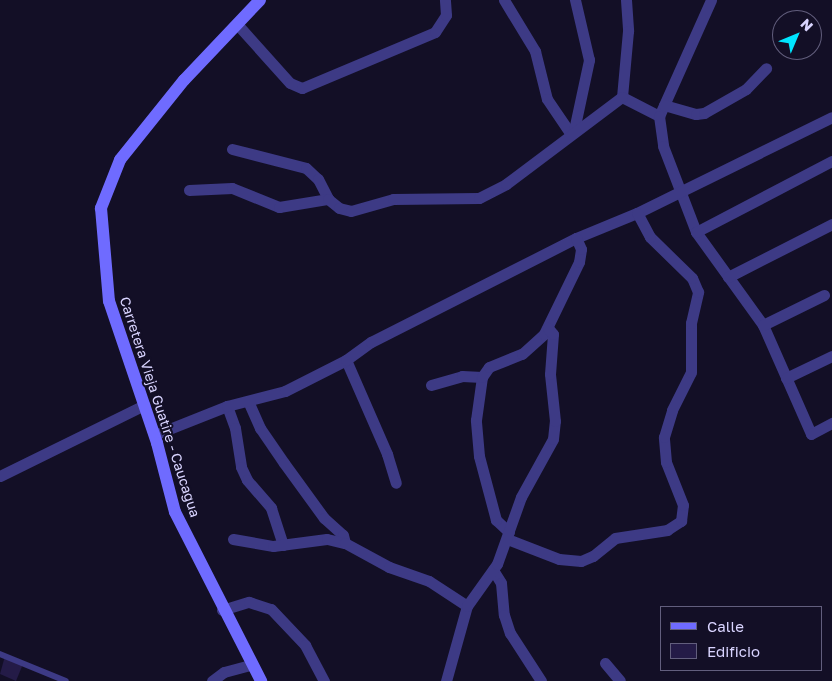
<!DOCTYPE html>
<style>
body{margin:0}
#map{position:relative;width:832px;height:681px;overflow:hidden;background:#130f26;font-family:"Golos Text",sans-serif}
div>[style]{position:absolute}
[style*='--x']{left:calc(var(--x)*1px);top:calc(var(--y)*1px);width:calc(var(--w)*1px);rotate:calc(var(--a)*1deg)}
.building>*{inset:0;background:#241b47}
.service>*{height:5.5px;margin:-2.75px;padding:0 2.75px;transform-origin:2.75px;border-radius:2.75px;background:#3d3a85}
.minor>*{height:11px;margin:-5.5px;padding:0 5.5px;transform-origin:5.5px;border-radius:5.5px;background:#3d3a85}
.secondary>*{height:12px;margin:-6px;padding:0 6px;transform-origin:6px;border-radius:6px;background:#6f6bff}
span{translate:-50% -50%;white-space:nowrap;text-align:center;line-height:1.15;-webkit-text-stroke:4px #130f26;paint-order:stroke}
.street-label{font-size:14px;color:#d9d4ff}
.legend{position:absolute;left:660px;top:606px;width:162px;height:65px;box-sizing:border-box;background:#130f26;border:1px solid #625e7d;margin:0;padding:6px 9px;list-style:none;font-size:15px;color:#d9d4ff}
.legend li{display:flex;align-items:center;gap:10px;height:25px}
.legend b{width:25px;border:1px solid #625e7d}
.north{position:absolute;left:772px;top:10px;width:50px;height:50px;box-sizing:border-box;background:#130f26;border:1px solid #625e7d;border-radius:50%;rotate:45deg;font-size:14px;font-weight:700;line-height:20px;text-align:center;color:#d9d4ff}
.north::after{content:'';display:block;margin:auto;width:18px;height:22px;background:#00e5ff;clip-path:polygon(50% 0,100% 100%,50% 72%,0 100%)}
</style>
<div id="map">
<div class="building">
<i style="clip-path:polygon(5px 656px,23px 664px,16px 681px,0 674px)"></i>
</div>
<div class="service">
<i style="--x:0;--y:654;--w:71;--a:22.2"></i>
</div>
<div class="minor">
<i style="--x:504;--y:0;--w:60;--a:58.7"></i>
<i style="--x:535;--y:51;--w:49;--a:76"></i>
<i style="--x:547;--y:99;--w:41;--a:55.9"></i>
<i style="--x:626;--y:0;--w:31;--a:86"></i>
<i style="--x:628;--y:31;--w:66;--a:95.2"></i>
<i style="--x:622;--y:97;--w:42;--a:27.2"></i>
<i style="--x:711;--y:0;--w:127;--a:114.1"></i>
<i style="--x:659;--y:116;--w:30;--a:82"></i>
<i style="--x:663;--y:146;--w:92;--a:69"></i>
<i style="--x:696;--y:232;--w:115;--a:54.2"></i>
<i style="--x:763;--y:325;--w:119;--a:66.2"></i>
<i style="--x:811;--y:434;--w:24;--a:-28"></i>
<i style="--x:237;--y:24;--w:79;--a:48.1"></i>
<i style="--x:290;--y:83;--w:13;--a:23"></i>
<i style="--x:302;--y:88;--w:144;--a:-22.8"></i>
<i style="--x:435;--y:32;--w:20;--a:-57"></i>
<i style="--x:446;--y:15;--w:15;--a:-94"></i>
<i style="--x:664;--y:105;--w:33;--a:16"></i>
<i style="--x:696;--y:114;--w:8;--a:-7"></i>
<i style="--x:704;--y:113;--w:48;--a:-29.7"></i>
<i style="--x:746;--y:89;--w:29;--a:-46"></i>
<i style="--x:574;--y:130;--w:72;--a:-77.9"></i>
<i style="--x:589;--y:60;--w:62;--a:-103.1"></i>
<i style="--x:232;--y:149;--w:76;--a:14.4"></i>
<i style="--x:306;--y:168;--w:16;--a:43"></i>
<i style="--x:318;--y:179;--w:22;--a:63"></i>
<i style="--x:189;--y:190;--w:43;--a:-2.7"></i>
<i style="--x:232;--y:188;--w:51;--a:22"></i>
<i style="--x:279;--y:207;--w:50;--a:-9.3"></i>
<i style="--x:328;--y:199;--w:14;--a:39"></i>
<i style="--x:339;--y:208;--w:12;--a:14"></i>
<i style="--x:351;--y:211;--w:44;--a:-15.9"></i>
<i style="--x:393;--y:199;--w:86;--a:-0.7"></i>
<i style="--x:479;--y:198;--w:30;--a:-27"></i>
<i style="--x:506;--y:184;--w:145;--a:-36.9"></i>
<i style="--x:696;--y:232;--w:153;--a:-27.6"></i>
<i style="--x:728;--y:277;--w:117;--a:-27"></i>
<i style="--x:763;--y:325;--w:68;--a:-26.2"></i>
<i style="--x:346;--y:360;--w:103;--a:66.4"></i>
<i style="--x:387;--y:454;--w:30;--a:73"></i>
<i style="--x:786;--y:378;--w:51;--a:-25.6"></i>
<i style="--x:431;--y:385;--w:32;--a:-16"></i>
<i style="--x:462;--y:376;--w:20;--a:3"></i>
<i style="--x:248;--y:401;--w:30;--a:66"></i>
<i style="--x:260;--y:428;--w:42;--a:55.6"></i>
<i style="--x:284;--y:463;--w:68;--a:54"></i>
<i style="--x:324;--y:518;--w:25;--a:42"></i>
<i style="--x:343;--y:535;--w:8;--a:76"></i>
<i style="--x:227;--y:406;--w:23;--a:70"></i>
<i style="--x:235;--y:428;--w:39;--a:81"></i>
<i style="--x:241;--y:467;--w:14;--a:65"></i>
<i style="--x:247;--y:480;--w:37;--a:49"></i>
<i style="--x:271;--y:508;--w:39;--a:72"></i>
<i style="--x:154;--y:435;--w:79;--a:-21.7"></i>
<i style="--x:227;--y:406;--w:60;--a:-14.5"></i>
<i style="--x:285;--y:391;--w:68;--a:-26.9"></i>
<i style="--x:346;--y:360;--w:31;--a:-36"></i>
<i style="--x:371;--y:342;--w:230;--a:-26.9"></i>
<i style="--x:576;--y:238;--w:66;--a:-22.3"></i>
<i style="--x:637;--y:213;--w:217;--a:-26.2"></i>
<i style="--x:0;--y:476;--w:161;--a:-26.2"></i>
<i style="--x:509;--y:532;--w:18;--a:-137"></i>
<i style="--x:496;--y:520;--w:66;--a:-104.9"></i>
<i style="--x:479;--y:456;--w:36;--a:-95"></i>
<i style="--x:476;--y:420;--w:43;--a:-82.1"></i>
<i style="--x:482;--y:377;--w:12;--a:-55"></i>
<i style="--x:489;--y:367;--w:35;--a:-22"></i>
<i style="--x:522;--y:354;--w:30;--a:-42"></i>
<i style="--x:544;--y:334;--w:80;--a:-64.1"></i>
<i style="--x:579;--y:262;--w:13;--a:-81"></i>
<i style="--x:581;--y:249;--w:12;--a:-114"></i>
<i style="--x:233;--y:539;--w:41;--a:9.9"></i>
<i style="--x:273;--y:546;--w:54;--a:-7.4"></i>
<i style="--x:327;--y:539;--w:18;--a:13"></i>
<i style="--x:345;--y:543;--w:50;--a:28.6"></i>
<i style="--x:389;--y:567;--w:42;--a:19.3"></i>
<i style="--x:429;--y:581;--w:45;--a:33.3"></i>
<i style="--x:507;--y:539;--w:56;--a:21"></i>
<i style="--x:559;--y:559;--w:22;--a:5"></i>
<i style="--x:581;--y:561;--w:13;--a:-23"></i>
<i style="--x:593;--y:556;--w:28;--a:-39"></i>
<i style="--x:615;--y:538;--w:53;--a:-8.7"></i>
<i style="--x:667;--y:530;--w:17;--a:-33"></i>
<i style="--x:681;--y:521;--w:16;--a:-83"></i>
<i style="--x:683;--y:505;--w:46;--a:-111.6"></i>
<i style="--x:666;--y:462;--w:25;--a:-95"></i>
<i style="--x:664;--y:437;--w:28;--a:-73"></i>
<i style="--x:672;--y:410;--w:42;--a:-63.4"></i>
<i style="--x:691;--y:372;--w:49;--a:-90"></i>
<i style="--x:691;--y:323;--w:32;--a:-77"></i>
<i style="--x:698;--y:292;--w:15;--a:-113"></i>
<i style="--x:692;--y:278;--w:59;--a:-135.7"></i>
<i style="--x:650;--y:237;--w:27;--a:-118"></i>
<i style="--x:493;--y:570;--w:15;--a:58"></i>
<i style="--x:501;--y:583;--w:32;--a:85"></i>
<i style="--x:504;--y:615;--w:19;--a:72"></i>
<i style="--x:510;--y:633;--w:57;--a:57.1"></i>
<i style="--x:222;--y:610;--w:28;--a:-17"></i>
<i style="--x:249;--y:602;--w:23;--a:18"></i>
<i style="--x:271;--y:609;--w:50;--a:46.6"></i>
<i style="--x:305;--y:645;--w:41;--a:62.2"></i>
<i style="--x:605;--y:663;--w:23;--a:50"></i>
<i style="--x:212;--y:681;--w:15;--a:-37"></i>
<i style="--x:224;--y:672;--w:27;--a:-15"></i>
<i style="--x:446;--y:681;--w:78;--a:-74.4"></i>
<i style="--x:467;--y:606;--w:52;--a:-54.5"></i>
<i style="--x:497;--y:564;--w:71;--a:-70.3"></i>
<i style="--x:521;--y:497;--w:66;--a:-61.1"></i>
<i style="--x:553;--y:439;--w:18;--a:-84"></i>
<i style="--x:555;--y:421;--w:47;--a:-96.1"></i>
<i style="--x:550;--y:374;--w:40;--a:-85.7"></i>
<i style="--x:553;--y:334;--w:8;--a:-130"></i>
</div>
<div class="secondary">
<i style="--x:260;--y:0;--w:110;--a:133.5"></i>
<i style="--x:184;--y:80;--w:102;--a:128.7"></i>
<i style="--x:120;--y:160;--w:52;--a:111.6"></i>
<i style="--x:101;--y:208;--w:93;--a:85.1"></i>
<i style="--x:109;--y:301;--w:150;--a:71.3"></i>
<i style="--x:157;--y:443;--w:71;--a:75.4"></i>
<i style="--x:175;--y:512;--w:190;--a:63"></i>
</div>
<div class="street-label">
<span style="left:160px;top:407px;rotate:72deg">Carretera Vieja Guatire - Caucagua</span>
</div>
<ul class="legend">
<li><b style="height:6px;background:#6f6bff"></b>Calle</li>
<li><b style="height:14px;background:#241b47"></b>Edificio</li>
</ul>
<div class="north">N</div>
</div>
